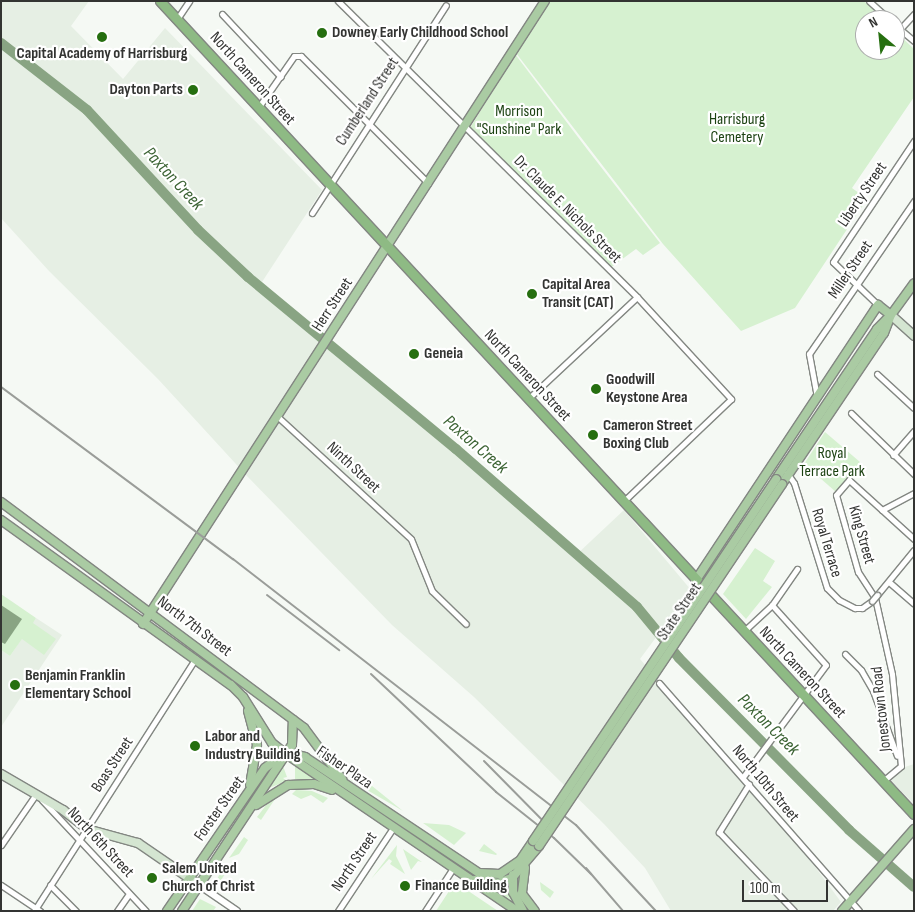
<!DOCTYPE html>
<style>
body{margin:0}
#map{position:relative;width:915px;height:912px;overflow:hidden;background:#f5f9f4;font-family:"Sofia Sans Condensed",sans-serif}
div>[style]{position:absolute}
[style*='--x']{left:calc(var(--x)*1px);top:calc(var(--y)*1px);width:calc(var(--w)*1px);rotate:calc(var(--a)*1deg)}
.built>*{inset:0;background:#e6efe4}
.green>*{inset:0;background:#d6f1d0}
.water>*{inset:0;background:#89a483}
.river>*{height:10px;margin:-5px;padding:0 5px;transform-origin:5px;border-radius:5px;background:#89a483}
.roads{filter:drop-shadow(1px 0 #838782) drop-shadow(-1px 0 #838782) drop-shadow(0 1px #838782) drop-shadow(0 -1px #838782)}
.minor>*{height:5px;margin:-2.5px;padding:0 2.5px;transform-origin:2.5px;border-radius:2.5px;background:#fff}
.tertiary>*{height:6px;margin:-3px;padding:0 3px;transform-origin:3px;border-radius:3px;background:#fff}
.secondary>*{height:8px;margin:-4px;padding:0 4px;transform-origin:4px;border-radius:4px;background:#d4e5d1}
.primary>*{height:8px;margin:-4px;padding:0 4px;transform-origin:4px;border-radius:4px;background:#aacba3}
.trunk>*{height:9px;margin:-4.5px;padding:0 4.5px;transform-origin:4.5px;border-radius:4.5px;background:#8eba84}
.rail>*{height:2px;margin:-1px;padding:0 1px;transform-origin:1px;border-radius:1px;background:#9a9d99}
.bridges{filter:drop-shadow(1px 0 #838782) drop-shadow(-1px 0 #838782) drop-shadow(0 1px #838782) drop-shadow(0 -1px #838782)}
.minor-bridge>*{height:5px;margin:-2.5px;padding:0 2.5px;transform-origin:2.5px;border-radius:2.5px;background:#fff}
.primary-bridge>*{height:8px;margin:-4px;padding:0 4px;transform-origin:4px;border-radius:4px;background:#aacba3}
.dots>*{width:14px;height:14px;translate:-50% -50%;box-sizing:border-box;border:2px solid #fff;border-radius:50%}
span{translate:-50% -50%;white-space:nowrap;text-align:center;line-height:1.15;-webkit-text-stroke:4.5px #fff;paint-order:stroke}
.poi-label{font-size:16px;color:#333432;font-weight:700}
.left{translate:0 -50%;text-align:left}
.right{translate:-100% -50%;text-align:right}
.street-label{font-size:16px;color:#333432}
.park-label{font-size:16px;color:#1c4212}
.water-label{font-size:18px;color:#3b6333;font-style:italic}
.frame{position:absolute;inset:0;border:2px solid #333432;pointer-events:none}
.north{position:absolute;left:855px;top:10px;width:50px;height:50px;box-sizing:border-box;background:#fff;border:1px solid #adaead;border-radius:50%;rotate:332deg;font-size:14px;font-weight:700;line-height:20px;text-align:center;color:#333432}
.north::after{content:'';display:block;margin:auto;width:18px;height:22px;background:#266f10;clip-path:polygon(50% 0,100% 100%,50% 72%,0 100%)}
.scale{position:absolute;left:742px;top:880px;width:86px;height:22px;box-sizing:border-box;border:2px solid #333432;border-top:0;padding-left:6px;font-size:15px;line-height:18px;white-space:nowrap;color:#333432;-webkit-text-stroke:4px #fff;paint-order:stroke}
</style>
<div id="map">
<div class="built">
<i style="clip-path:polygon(1px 1px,89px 1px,71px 26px,123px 79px,165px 28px,322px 190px,262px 282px,575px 556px,624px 510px,691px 590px,640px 659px,793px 837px,841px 902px,833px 911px,671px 911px,645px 868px,604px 824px,474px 697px,392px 625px,246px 475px,158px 379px,49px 271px,1px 218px)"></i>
<i style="clip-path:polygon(36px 618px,62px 635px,1px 727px,1px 650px,10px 656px)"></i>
<i style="clip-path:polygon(914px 764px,914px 804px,891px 781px,902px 768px)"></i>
</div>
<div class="green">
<i style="clip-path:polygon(550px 1px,864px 1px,884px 20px,865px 20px,865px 50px,895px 50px,895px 31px,914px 49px,914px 97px,852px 188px,867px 199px,795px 308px,741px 331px,663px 244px,516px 53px)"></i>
<i style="clip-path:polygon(515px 54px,587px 149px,660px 243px,643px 255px,636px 249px,610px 268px,470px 128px)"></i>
<i style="clip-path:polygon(825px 432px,860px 462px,836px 492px,804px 464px)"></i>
<i style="clip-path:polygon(755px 548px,775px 561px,763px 581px,772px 587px,746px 619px,723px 594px)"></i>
<i style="clip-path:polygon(1px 594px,36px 618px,33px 623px,56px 639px,44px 655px,22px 639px,10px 656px,1px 650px)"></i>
<i style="clip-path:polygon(332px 754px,344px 763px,342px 770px,329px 756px)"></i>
<i style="clip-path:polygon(295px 765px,318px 780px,318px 781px,295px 779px)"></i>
<i style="clip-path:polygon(283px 766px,287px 777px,283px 778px,287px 781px,269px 788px)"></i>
<i style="clip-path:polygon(351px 773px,356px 773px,403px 811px,350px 780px)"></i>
<i style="clip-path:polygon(296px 790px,312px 791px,328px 798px,323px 803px,311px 795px,301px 799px,292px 794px)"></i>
<i style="clip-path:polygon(277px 796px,261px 820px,257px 817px,267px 804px)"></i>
<i style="clip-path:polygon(423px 823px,449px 825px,466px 833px,454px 845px)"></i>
<i style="clip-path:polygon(244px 837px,248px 840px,239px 854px,229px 858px)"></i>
<i style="clip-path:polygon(484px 844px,497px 854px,496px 855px,479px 851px)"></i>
<i style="clip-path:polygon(397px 845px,396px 856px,405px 874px,390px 864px,392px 861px,389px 859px,371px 879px)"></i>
<i style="clip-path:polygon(403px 849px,422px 862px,418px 861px,411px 870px)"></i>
<i style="clip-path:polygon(231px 865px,219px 883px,216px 881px,224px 866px)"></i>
<i style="clip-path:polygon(455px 882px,498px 911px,436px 911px)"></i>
<i style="clip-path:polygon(540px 882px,554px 892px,550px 898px,541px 890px)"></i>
<i style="clip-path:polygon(505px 885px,509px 887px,512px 904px,493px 891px)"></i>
<i style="clip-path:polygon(200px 899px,216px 907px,213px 911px,192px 911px)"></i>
</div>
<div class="water">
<i style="clip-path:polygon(1px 605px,22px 619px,5px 644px,1px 642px)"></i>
</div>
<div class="river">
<i style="--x:1;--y:43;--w:109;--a:37.9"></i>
<i style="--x:87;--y:110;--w:163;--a:47.2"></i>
<i style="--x:198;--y:230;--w:69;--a:43.2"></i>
<i style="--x:248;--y:277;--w:270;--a:39.6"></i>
<i style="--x:456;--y:449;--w:240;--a:41.1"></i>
<i style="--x:637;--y:607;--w:66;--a:50.5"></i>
<i style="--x:679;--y:658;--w:242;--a:45.3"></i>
<i style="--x:849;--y:830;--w:86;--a:41.2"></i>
</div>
<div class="roads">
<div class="minor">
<i style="--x:338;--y:1;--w:421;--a:44.7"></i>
<i style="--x:637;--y:297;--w:139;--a:47.3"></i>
<i style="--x:731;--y:399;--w:148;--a:136.4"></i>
<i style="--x:869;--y:1;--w:28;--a:42"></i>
<i style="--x:222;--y:14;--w:86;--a:46.9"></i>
<i style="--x:177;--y:19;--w:22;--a:-56"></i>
<i style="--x:895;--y:25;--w:25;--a:40"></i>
<i style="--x:900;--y:29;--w:21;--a:-47"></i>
<i style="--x:258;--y:108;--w:63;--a:-55.3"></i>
<i style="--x:294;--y:56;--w:7;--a:0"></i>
<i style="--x:301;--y:56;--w:180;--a:45"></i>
<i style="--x:312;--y:213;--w:247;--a:-57.2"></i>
<i style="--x:878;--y:305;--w:62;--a:-136.3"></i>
<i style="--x:833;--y:262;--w:146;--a:-56.2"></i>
<i style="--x:877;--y:374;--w:50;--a:42.6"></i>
<i style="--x:817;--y:397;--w:44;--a:-100.5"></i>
<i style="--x:809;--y:354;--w:186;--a:-55.5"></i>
<i style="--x:529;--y:398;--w:148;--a:-43.1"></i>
<i style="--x:851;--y:413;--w:88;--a:44.1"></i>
<i style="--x:278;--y:417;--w:180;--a:42.5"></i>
<i style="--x:411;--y:539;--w:56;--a:68"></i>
<i style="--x:432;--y:591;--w:47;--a:44.1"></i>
<i style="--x:893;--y:455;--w:32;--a:-49"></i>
<i style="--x:787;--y:473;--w:12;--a:55"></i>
<i style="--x:794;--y:483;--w:110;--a:72.6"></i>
<i style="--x:827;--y:588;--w:17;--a:45"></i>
<i style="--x:839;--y:600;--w:18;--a:27"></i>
<i style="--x:855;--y:608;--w:7;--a:0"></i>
<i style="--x:862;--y:608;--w:12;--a:-35"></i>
<i style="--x:882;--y:510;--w:36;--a:-28"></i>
<i style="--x:889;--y:582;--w:33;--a:41"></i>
<i style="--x:877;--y:595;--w:58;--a:-50.6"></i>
<i style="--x:744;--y:631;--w:38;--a:-43"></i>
<i style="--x:772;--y:605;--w:44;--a:-55.2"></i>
<i style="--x:845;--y:654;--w:23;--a:45"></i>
<i style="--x:861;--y:670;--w:24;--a:60"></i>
<i style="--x:873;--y:691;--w:69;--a:69.7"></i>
<i style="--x:659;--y:683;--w:303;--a:48.7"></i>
<i style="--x:743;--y:777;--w:139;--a:-53.5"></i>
<i style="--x:826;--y:665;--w:81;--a:-132"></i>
<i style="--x:883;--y:781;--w:23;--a:-40"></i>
<i style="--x:901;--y:766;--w:92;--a:-95.6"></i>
<i style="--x:892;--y:674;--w:78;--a:-102.6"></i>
<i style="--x:875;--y:598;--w:31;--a:-123"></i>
<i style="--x:858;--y:572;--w:80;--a:-105.9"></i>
<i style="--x:836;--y:495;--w:20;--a:-49"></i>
<i style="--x:849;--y:480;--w:88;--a:42.2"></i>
<i style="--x:749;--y:784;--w:57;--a:122"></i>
<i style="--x:719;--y:832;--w:109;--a:46.5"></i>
<i style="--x:42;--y:800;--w:152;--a:46.9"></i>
<i style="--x:1;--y:845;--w:62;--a:-55.5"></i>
<i style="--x:1;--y:885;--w:47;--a:33.7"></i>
<i style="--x:50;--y:885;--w:37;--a:45"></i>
<i style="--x:34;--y:911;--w:300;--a:-57.4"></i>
<i style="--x:117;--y:911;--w:21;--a:-55"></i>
<i style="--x:338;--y:911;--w:100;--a:-56.5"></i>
<i style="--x:425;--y:911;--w:51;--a:-56.9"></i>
</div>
<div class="tertiary">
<i style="--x:199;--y:885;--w:46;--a:34.4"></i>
</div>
<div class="secondary">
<i style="--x:891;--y:315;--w:31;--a:42"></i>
<i style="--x:1;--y:774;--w:72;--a:30.1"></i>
<i style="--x:63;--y:810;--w:31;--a:38"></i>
<i style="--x:87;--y:829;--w:53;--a:15.4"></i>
<i style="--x:138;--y:843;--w:74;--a:34.5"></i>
</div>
<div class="primary">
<i style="--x:776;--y:479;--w:181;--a:-56"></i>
<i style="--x:877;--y:329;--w:16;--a:-45"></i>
<i style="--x:782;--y:484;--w:182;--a:-56"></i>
<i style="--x:884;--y:333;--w:19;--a:-69"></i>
<i style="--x:891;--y:315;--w:39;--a:-54"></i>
<i style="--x:1;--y:502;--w:378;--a:36.7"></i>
<i style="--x:304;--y:728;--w:64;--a:53.3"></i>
<i style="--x:1;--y:520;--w:283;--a:35.7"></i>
<i style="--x:231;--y:685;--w:17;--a:45"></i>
<i style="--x:243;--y:697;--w:54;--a:57.8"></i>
<i style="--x:272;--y:743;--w:18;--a:38"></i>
<i style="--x:286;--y:754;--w:279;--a:34.2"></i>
<i style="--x:696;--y:580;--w:330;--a:-56.5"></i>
<i style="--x:878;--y:305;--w:16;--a:38"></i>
<i style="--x:143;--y:624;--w:741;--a:-57.17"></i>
<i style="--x:248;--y:711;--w:35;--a:75"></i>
<i style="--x:257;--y:745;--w:40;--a:100"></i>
<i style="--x:256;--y:805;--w:38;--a:-32"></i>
<i style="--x:288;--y:785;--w:26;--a:-2"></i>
<i style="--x:314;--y:784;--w:19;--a:18"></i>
<i style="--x:517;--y:865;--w:29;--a:-56"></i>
<i style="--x:525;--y:868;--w:26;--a:97"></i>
<i style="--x:522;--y:894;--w:21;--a:53"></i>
<i style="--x:513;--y:875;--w:17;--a:90"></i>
<i style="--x:513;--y:892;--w:21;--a:62"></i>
<i style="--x:475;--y:880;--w:23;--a:7"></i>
<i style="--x:498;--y:883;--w:15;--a:-20"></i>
<i style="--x:512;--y:878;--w:42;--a:-49.8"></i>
<i style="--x:167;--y:911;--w:173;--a:-55.6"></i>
<i style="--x:265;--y:768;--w:18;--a:-38"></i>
<i style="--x:279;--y:757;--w:13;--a:-18"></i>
<i style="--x:291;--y:753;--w:15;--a:16"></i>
<i style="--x:305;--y:757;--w:209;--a:33.7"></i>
<i style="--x:479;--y:873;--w:21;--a:3"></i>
<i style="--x:500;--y:874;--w:23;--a:-34"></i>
<i style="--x:182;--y:911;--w:199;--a:-56.5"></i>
<i style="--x:292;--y:745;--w:25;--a:-88"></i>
<i style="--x:842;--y:911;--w:109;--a:-48.7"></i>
</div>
<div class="trunk">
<i style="--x:160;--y:1;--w:1109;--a:47.16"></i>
</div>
</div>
<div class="rail">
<i style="--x:1;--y:387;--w:289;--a:36.6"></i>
<i style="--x:233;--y:559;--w:434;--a:37.8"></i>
<i style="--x:576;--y:825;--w:117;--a:47.1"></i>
<i style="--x:267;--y:595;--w:91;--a:37.4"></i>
<i style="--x:371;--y:674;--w:172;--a:43.3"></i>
<i style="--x:496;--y:792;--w:74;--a:38.4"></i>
<i style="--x:554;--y:838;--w:52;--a:44.2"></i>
<i style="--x:484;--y:761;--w:98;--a:45.4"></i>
<i style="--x:586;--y:868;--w:57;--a:49.3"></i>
</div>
<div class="bridges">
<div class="minor-bridge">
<i style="--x:872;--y:601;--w:8;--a:-50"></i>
</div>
<div class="primary-bridge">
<i style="--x:533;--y:841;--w:436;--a:-56.1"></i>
<i style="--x:539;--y:846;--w:436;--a:-56.1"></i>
</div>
</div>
<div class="dots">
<i style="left:322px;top:33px;background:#266f10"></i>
<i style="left:102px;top:37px;background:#266f10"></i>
<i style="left:193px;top:90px;background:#266f10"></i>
<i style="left:532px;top:294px;background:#266f10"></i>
<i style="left:414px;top:354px;background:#266f10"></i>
<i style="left:596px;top:389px;background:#266f10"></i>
<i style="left:593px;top:435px;background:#266f10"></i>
<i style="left:15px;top:685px;background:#266f10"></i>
<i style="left:195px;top:746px;background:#266f10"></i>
<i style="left:152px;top:878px;background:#266f10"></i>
<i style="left:405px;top:886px;background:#266f10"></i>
</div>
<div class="poi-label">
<span class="left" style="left:332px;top:33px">Downey Early Childhood School</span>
<span style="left:102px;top:54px">Capital Academy of Harrisburg</span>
<span class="right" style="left:183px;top:90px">Dayton Parts</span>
<span class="left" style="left:542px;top:294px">Capital Area<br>Transit (CAT)</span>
<span class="left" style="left:424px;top:354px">Geneia</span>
<span class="left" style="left:606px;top:389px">Goodwill<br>Keystone Area</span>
<span class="left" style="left:603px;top:435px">Cameron Street<br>Boxing Club</span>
<span class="left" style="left:25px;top:685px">Benjamin Franklin<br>Elementary School</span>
<span class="left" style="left:205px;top:746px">Labor and<br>Industry Building</span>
<span class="left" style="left:162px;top:878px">Salem United<br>Church of Christ</span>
<span class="left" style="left:415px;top:886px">Finance Building</span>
</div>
<div class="street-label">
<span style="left:252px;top:79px;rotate:48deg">North Cameron Street</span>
<span style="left:368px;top:102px;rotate:-57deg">Cumberland Street</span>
<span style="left:863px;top:195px;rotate:-56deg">Liberty Street</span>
<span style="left:567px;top:210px;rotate:45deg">Dr. Claude E. Nichols Street</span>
<span style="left:851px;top:270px;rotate:-56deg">Miller Street</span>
<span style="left:333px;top:305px;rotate:-57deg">Herr Street</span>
<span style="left:527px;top:376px;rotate:47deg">North Cameron Street</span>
<span style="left:353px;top:468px;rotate:43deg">Ninth Street</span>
<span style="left:861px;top:535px;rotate:74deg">King Street</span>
<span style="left:826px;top:543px;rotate:73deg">Royal Terrace</span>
<span style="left:680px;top:612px;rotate:-56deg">State Street</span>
<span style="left:194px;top:627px;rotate:37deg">North 7th Street</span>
<span style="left:802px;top:673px;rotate:47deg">North Cameron Street</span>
<span style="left:882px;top:709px;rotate:-96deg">Jonestown Road</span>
<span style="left:113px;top:765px;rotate:-57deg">Boas Street</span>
<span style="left:344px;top:768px;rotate:34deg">Fisher Plaza</span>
<span style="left:765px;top:784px;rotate:50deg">North 10th Street</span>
<span style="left:220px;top:809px;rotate:-55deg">Forster Street</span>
<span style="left:100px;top:843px;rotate:47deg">North 6th Street</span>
<span style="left:355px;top:862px;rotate:-56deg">North Street</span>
</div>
<div class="park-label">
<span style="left:519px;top:121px">Morrison<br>"Sunshine" Park</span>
<span style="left:737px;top:129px">Harrisburg<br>Cemetery</span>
<span style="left:832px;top:463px">Royal<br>Terrace Park</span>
</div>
<div class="water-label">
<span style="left:173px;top:179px;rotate:47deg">Paxton Creek</span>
<span style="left:475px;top:445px;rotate:41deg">Paxton Creek</span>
<span style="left:768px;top:725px;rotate:45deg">Paxton Creek</span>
</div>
<div class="frame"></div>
<div class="north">N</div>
<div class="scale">100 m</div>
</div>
